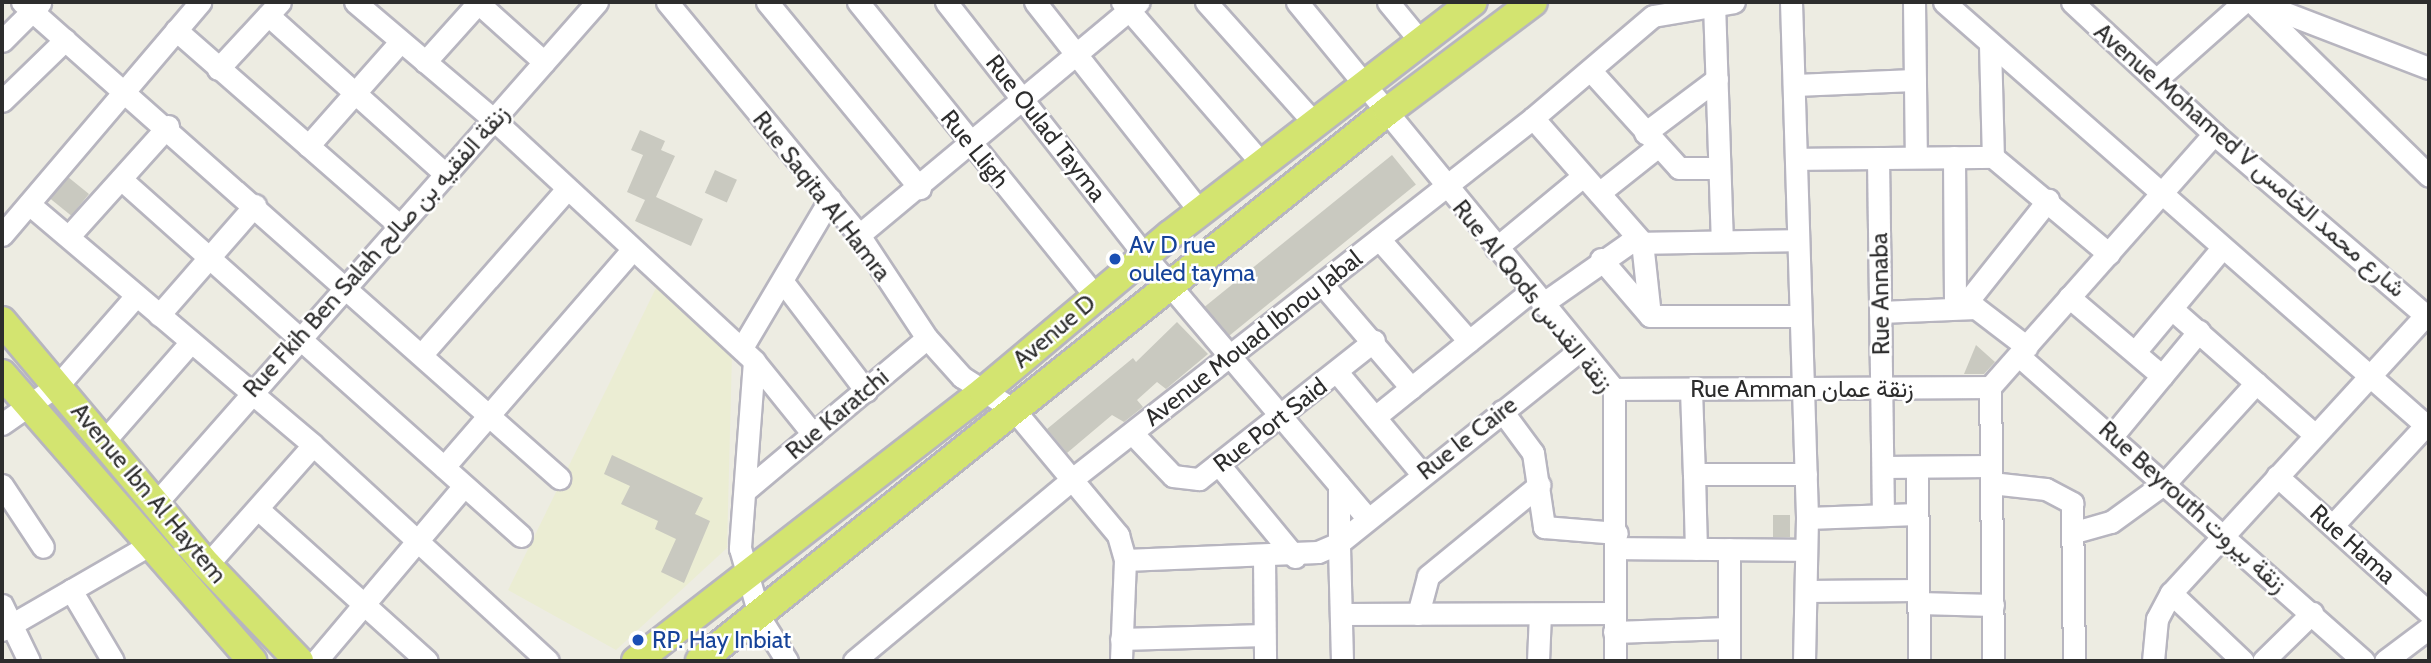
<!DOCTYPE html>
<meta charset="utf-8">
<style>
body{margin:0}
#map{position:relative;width:2431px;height:663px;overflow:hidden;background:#edece2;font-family:Cabin,Vazirmatn,sans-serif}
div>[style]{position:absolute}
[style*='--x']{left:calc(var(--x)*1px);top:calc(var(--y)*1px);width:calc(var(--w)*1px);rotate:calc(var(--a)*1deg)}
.education>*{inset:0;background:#ebedd3}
.building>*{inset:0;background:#c9c9c0;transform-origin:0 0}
.roads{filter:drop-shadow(2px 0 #b7b5bf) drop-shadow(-2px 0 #b7b5bf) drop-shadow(0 2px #b7b5bf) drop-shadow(0 -2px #b7b5bf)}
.minor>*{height:21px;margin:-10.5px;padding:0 10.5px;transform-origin:10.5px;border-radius:10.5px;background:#fff}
.major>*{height:28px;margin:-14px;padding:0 14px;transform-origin:14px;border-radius:14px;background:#d3e470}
.dots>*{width:19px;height:19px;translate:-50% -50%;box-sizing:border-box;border:4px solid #fff;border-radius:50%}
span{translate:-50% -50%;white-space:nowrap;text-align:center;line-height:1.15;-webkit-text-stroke:5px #fff;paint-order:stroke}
.street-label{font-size:24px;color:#2d2d2d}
.transit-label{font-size:24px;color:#164399}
.left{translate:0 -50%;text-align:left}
.frame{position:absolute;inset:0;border:4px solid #2d2d2d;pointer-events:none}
</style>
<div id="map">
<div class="education">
<i style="clip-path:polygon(657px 286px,732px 354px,727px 548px,616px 650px,508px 590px)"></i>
</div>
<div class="building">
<i style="clip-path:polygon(640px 130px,665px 141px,661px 150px,675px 156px,656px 197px,703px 219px,691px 246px,635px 221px,645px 200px,627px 192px,643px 155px,631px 150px)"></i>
<i style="left:1392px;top:155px;width:38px;height:241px;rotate:51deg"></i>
<i style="left:715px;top:170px;width:24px;height:25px;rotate:24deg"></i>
<i style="left:68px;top:177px;width:27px;height:28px;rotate:39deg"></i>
<i style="clip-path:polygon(1177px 322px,1208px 354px,1166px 389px,1157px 382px,1137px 400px,1143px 407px,1124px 422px,1112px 415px,1067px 453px,1047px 429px,1133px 358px,1136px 362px)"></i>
<i style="clip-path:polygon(1976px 345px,1995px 362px,1984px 374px,1964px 374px)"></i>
<i style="clip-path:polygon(612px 455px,703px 498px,695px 514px,710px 521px,684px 583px,661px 572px,676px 539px,655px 529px,658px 521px,621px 504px,630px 486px,604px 474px)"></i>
<i style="left:1773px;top:515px;width:17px;height:22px"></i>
</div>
<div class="roads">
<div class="minor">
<i style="--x:22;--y:2;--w:718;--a:41.55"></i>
<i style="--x:355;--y:2;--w:181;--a:40.3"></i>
<i style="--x:493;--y:119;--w:356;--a:42.8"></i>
<i style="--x:754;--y:361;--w:188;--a:94.3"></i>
<i style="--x:740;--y:548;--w:73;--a:74.1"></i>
<i style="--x:760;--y:618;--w:51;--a:57.9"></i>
<i style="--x:477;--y:2;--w:90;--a:41.8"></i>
<i style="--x:667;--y:2;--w:302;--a:50.5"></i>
<i style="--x:859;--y:235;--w:123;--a:56.6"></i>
<i style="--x:927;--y:338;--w:52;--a:48.1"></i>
<i style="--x:962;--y:377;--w:62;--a:32.4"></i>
<i style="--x:1014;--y:410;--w:163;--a:50.2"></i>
<i style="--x:1118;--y:535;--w:26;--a:74"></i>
<i style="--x:1125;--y:560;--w:101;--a:92.3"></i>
<i style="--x:767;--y:2;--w:241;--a:50.6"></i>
<i style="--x:858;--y:2;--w:378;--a:51.1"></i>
<i style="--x:946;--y:2;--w:323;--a:51.9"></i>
<i style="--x:1145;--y:256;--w:343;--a:49.7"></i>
<i style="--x:1035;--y:2;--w:268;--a:51.8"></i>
<i style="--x:1122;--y:2;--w:216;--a:49.1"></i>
<i style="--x:1206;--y:2;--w:165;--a:48.2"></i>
<i style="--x:1297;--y:2;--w:500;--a:50.68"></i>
<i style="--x:1614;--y:389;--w:272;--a:89.8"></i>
<i style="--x:1388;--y:2;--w:52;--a:50.5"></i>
<i style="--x:1791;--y:2;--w:516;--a:88.22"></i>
<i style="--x:1807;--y:518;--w:143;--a:91.2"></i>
<i style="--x:1914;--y:2;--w:154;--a:89.3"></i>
<i style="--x:1944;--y:2;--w:646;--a:41.29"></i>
<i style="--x:2072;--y:2;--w:194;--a:42.9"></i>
<i style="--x:2214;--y:134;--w:283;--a:40.6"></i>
<i style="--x:2252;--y:2;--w:248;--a:44.5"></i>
<i style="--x:2257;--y:2;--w:184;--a:21"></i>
<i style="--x:1714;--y:3;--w:238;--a:88.1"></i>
<i style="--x:268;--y:15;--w:237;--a:41.9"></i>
<i style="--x:176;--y:30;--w:296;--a:41.2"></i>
<i style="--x:2;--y:41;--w:54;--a:-45"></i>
<i style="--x:1990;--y:45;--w:112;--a:88.5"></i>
<i style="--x:425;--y:62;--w:79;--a:-48.1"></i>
<i style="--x:218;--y:69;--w:91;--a:-47.2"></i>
<i style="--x:1591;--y:71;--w:131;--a:47.8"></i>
<i style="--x:1679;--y:168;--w:40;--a:0"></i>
<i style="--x:2156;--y:80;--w:118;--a:-41.6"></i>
<i style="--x:1794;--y:85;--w:121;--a:-2.4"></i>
<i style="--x:2;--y:101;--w:88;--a:-44.1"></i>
<i style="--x:1533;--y:118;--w:165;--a:48.7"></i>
<i style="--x:1642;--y:242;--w:74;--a:83.8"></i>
<i style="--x:1645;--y:133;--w:90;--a:-36.9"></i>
<i style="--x:308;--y:146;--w:139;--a:-48.5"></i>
<i style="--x:1954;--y:157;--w:150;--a:89.6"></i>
<i style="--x:1878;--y:158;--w:357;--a:89.2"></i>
<i style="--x:1796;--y:159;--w:197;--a:-0.6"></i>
<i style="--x:1993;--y:157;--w:151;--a:39.9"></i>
<i style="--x:121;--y:179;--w:536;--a:41.75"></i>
<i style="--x:1599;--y:193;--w:74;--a:-38.4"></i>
<i style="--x:29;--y:204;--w:372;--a:40.3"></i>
<i style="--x:313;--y:445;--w:319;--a:42.6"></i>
<i style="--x:2;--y:235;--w:306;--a:-49.6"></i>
<i style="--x:859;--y:235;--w:364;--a:-39.8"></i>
<i style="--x:69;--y:236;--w:148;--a:-48"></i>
<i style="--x:1379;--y:239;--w:136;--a:48.6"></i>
<i style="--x:1496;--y:248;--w:113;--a:-39.6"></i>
<i style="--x:1601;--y:259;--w:75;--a:49.3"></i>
<i style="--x:1650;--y:316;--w:148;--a:0"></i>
<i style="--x:783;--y:282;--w:137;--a:52.7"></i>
<i style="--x:1322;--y:284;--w:137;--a:49.4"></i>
<i style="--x:2069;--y:297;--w:122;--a:40.3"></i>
<i style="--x:1542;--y:304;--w:106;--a:-35"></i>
<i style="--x:1629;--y:243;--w:167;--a:-1"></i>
<i style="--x:1963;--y:307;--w:137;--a:-51.5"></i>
<i style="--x:2172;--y:309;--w:189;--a:41.4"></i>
<i style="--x:1880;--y:312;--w:96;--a:-2.4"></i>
<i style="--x:1976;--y:308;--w:64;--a:37.4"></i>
<i style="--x:159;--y:315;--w:146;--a:-48.9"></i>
<i style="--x:743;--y:346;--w:171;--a:-59.4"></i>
<i style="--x:2135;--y:352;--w:136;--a:-50.1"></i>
<i style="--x:422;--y:354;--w:218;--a:-48.7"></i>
<i style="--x:2019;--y:356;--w:460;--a:41.5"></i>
<i style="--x:754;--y:361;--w:94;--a:51.1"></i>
<i style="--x:1337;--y:372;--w:133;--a:50.2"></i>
<i style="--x:1614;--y:389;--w:376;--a:-0.3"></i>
<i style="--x:1691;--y:390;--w:84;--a:88"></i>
<i style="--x:1694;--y:474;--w:112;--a:0"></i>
<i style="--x:1502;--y:411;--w:52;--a:53.6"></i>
<i style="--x:1533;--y:453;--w:75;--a:81.5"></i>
<i style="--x:1544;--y:527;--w:73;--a:4.7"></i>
<i style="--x:1375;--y:417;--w:201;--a:-38.9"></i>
<i style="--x:2;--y:424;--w:70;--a:-35.1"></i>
<i style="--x:59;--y:384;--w:116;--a:-48.9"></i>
<i style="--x:1132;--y:433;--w:59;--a:46.4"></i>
<i style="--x:1173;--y:476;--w:26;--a:7"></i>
<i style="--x:1199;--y:479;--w:223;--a:-38.3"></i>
<i style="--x:2113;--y:435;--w:135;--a:-50.4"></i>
<i style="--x:106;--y:439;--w:129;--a:-48.8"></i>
<i style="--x:1220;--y:466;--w:118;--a:50.5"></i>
<i style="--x:444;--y:467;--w:286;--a:-49.1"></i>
<i style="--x:1883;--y:467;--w:108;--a:-0.5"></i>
<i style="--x:1917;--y:467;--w:194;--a:89.4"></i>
<i style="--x:1694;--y:474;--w:75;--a:88.5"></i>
<i style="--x:2277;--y:476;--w:205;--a:42"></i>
<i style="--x:1991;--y:483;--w:55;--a:6.2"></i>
<i style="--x:2046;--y:489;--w:30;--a:28"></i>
<i style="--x:2072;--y:503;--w:158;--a:89.3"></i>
<i style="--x:2;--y:485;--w:74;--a:56.5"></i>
<i style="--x:746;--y:490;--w:236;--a:-40"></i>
<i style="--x:157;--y:502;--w:666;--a:-48.65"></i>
<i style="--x:258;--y:509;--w:227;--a:42"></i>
<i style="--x:1807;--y:518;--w:110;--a:-2.1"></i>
<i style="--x:2333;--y:525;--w:137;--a:-47.1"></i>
<i style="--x:2075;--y:532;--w:37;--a:-16"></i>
<i style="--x:2111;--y:522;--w:68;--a:-36"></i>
<i style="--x:2166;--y:482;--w:134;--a:-47.7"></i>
<i style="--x:1617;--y:548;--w:189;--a:0.6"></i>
<i style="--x:1729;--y:549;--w:112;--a:90"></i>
<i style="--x:1264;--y:557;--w:104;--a:89.4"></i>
<i style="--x:1125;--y:560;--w:193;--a:-2.4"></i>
<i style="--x:1318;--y:552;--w:23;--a:-23"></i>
<i style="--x:1339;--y:543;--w:58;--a:-90"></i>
<i style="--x:207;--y:565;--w:160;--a:-48.5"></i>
<i style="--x:71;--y:590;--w:82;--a:59.4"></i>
<i style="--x:1806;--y:591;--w:112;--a:-0.5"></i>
<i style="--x:2171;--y:593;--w:99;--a:43.4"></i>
<i style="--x:1919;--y:603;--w:74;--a:1.5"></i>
<i style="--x:2;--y:605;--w:62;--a:64.3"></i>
<i style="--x:1342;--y:614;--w:273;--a:-0.2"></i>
<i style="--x:1418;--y:614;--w:39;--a:-75"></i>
<i style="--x:1428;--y:576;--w:144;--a:-39.3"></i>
<i style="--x:2;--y:630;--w:172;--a:-30"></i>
<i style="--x:1614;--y:632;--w:114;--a:-2"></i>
<i style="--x:1121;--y:639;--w:143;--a:-1.6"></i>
<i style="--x:316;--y:661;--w:229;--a:-49.8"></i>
<i style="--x:854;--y:661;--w:283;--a:-39.8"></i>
<i style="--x:1071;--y:480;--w:587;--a:-38.08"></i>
<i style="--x:1533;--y:118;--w:157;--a:-40.4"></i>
<i style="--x:1653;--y:16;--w:82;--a:-9.8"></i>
<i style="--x:1342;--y:661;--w:118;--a:-91.5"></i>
<i style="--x:1339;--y:543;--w:309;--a:-38.7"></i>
<i style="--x:1538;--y:661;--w:47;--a:-87.6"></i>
<i style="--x:1993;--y:661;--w:274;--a:-90.6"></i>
<i style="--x:1990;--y:387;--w:338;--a:-48.5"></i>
<i style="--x:2153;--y:661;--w:42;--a:-84.6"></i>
<i style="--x:2157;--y:619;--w:30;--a:-62"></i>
<i style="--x:2171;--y:593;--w:377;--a:-47.5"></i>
<i style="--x:2263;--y:661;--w:69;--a:-44.4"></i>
<i style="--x:2385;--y:661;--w:55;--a:-36.9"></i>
</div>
<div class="major">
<i style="--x:2;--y:321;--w:319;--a:50"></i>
<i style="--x:207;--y:565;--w:133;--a:46.2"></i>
<i style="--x:2;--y:374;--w:381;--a:48.9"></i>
<i style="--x:636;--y:661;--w:440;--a:-37.8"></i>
<i style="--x:984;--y:391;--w:243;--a:-40"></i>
<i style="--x:1170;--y:235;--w:382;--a:-37.6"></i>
<i style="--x:700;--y:661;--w:881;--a:-38.64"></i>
<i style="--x:1388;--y:111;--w:181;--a:-36.9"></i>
</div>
</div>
<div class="dots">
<i style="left:1115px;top:259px;background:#1a4fb4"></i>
<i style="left:638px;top:640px;background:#1a4fb4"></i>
</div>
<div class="street-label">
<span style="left:1046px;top:128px;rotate:52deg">Rue Oulad Tayma</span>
<span style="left:975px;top:149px;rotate:51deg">Rue Lligh</span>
<span style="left:2250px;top:160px;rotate:41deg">Avenue Mohamed V شارع محمد الخامس</span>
<span style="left:822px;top:196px;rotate:52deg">Rue Saqita Al Hamra</span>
<span style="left:376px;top:251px;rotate:-48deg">Rue Fkih Ben Salah زنقة الفقيه بن صالح</span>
<span style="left:1880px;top:294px;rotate:-91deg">Rue Annaba</span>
<span style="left:1533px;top:296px;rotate:51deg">Rue Al Qods زنقة القدس</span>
<span style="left:1054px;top:331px;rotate:-40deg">Avenue D</span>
<span style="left:1253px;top:338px;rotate:-38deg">Avenue Mouad Ibnou Jabal</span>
<span style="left:1802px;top:389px">Rue Amman زنقة عمان</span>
<span style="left:837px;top:414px;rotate:-40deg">Rue Karatchi</span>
<span style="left:1270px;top:425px;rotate:-38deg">Rue Port Said</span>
<span style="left:1467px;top:438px;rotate:-38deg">Rue le Caire</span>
<span style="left:149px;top:493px;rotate:50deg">Avenue Ibn Al Haytem</span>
<span style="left:2193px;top:507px;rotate:42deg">Rue Beyrouth زنقة بيروت</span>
<span style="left:2353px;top:544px;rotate:42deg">Rue Hama</span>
</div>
<div class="transit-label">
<span class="left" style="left:1129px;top:259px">Av D rue<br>ouled tayma</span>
<span class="left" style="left:652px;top:640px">RP. Hay Inbiat</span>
</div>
<div class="frame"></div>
</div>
